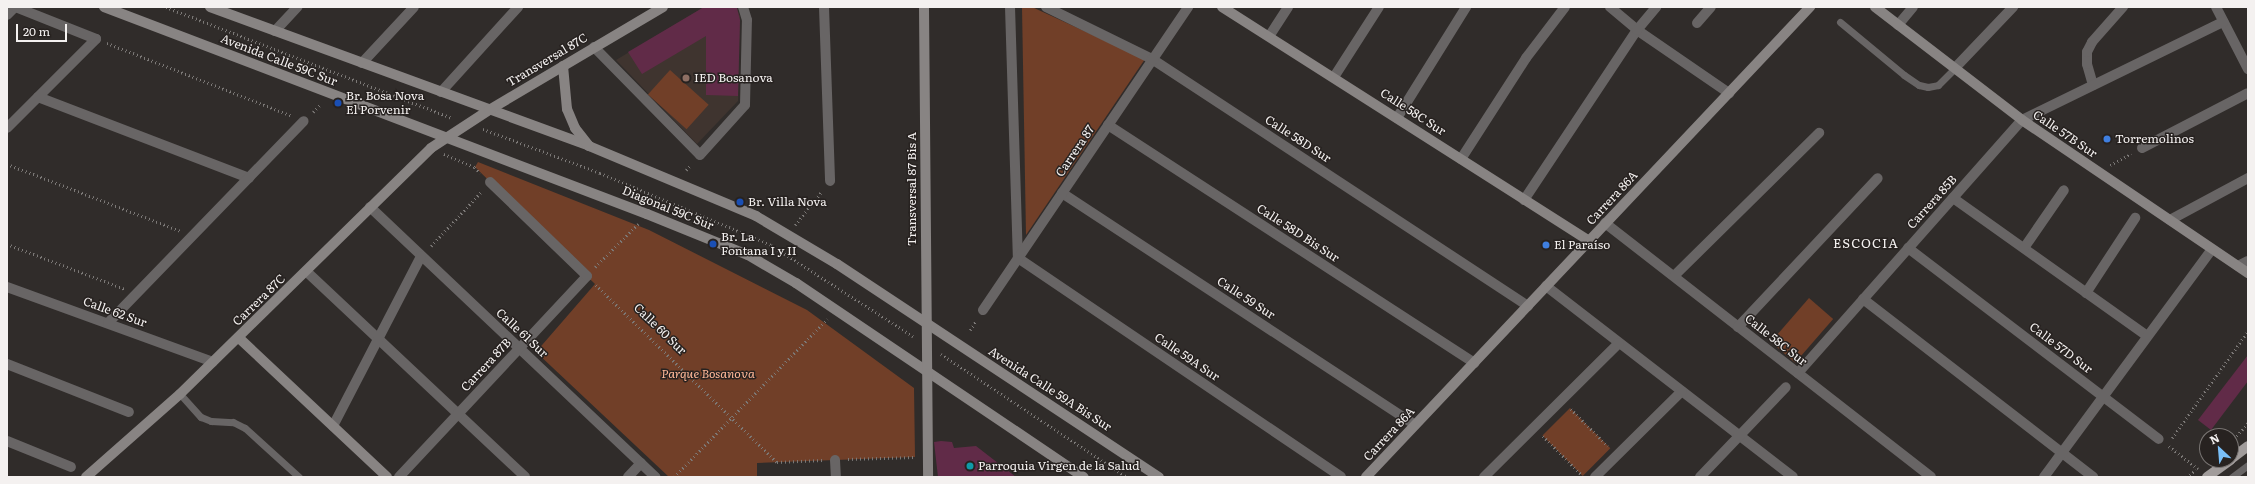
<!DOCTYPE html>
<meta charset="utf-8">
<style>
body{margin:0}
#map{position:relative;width:2255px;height:484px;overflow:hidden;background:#302c2a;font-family:Literata,serif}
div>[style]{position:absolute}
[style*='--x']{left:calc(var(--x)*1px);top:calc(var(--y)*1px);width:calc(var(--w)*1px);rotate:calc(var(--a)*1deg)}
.built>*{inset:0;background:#3f342f}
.green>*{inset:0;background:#713f28;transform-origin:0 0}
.building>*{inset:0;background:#612b48}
.path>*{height:2.5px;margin-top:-1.25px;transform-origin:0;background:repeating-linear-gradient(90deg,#7c7977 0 1px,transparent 0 4px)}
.lane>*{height:7px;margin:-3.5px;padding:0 3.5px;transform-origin:3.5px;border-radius:3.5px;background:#686565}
.street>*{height:10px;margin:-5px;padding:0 5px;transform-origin:5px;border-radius:5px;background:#686565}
.secondary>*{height:10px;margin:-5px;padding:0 5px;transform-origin:5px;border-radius:5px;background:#888483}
.primary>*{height:10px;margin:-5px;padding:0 5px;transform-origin:5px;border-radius:5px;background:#a19c9b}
.dots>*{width:11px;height:11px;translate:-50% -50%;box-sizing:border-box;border:2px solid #272220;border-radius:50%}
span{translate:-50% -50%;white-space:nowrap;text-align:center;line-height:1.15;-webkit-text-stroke:3px #272220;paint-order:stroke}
.street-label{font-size:12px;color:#f4f1f0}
.poi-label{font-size:12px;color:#f4f1f0}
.left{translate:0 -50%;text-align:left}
.park-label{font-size:12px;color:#ffb797;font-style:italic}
.neighbourhood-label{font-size:13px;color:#f4f1f0;letter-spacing:1px}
.frame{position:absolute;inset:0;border:8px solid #f4f1f0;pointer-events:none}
.north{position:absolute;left:2199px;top:428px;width:40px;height:40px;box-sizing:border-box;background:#272220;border:1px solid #797573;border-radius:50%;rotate:334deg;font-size:11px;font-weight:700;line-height:16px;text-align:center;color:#f4f1f0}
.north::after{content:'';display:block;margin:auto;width:14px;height:18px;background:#79bff8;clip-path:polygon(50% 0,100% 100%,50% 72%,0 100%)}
.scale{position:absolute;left:16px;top:24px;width:51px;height:18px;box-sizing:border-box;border:2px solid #f4f1f0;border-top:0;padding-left:5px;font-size:12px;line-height:14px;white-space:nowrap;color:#f4f1f0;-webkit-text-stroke:3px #272220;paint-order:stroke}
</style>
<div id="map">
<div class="built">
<i style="clip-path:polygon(704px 7px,736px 7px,740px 16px,738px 101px,697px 144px,616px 60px)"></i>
</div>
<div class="green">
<i style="clip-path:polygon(1022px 7px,1032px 7px,1145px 59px,1026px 235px)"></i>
<i style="left:670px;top:70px;width:52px;height:33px;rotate:42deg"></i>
<i style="clip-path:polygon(478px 162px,649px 230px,807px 310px,914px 388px,915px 457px,757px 463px,757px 477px,669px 477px,536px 352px,595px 284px,475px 167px)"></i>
<i style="left:1809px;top:298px;width:32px;height:58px;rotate:41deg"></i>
<i style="left:1570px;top:408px;width:57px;height:39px;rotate:45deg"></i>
</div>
<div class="building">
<i style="clip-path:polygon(704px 7px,737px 8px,740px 20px,738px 96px,706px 95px,706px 36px,642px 74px,628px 52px)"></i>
<i style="clip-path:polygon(2248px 355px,2248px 381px,2211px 430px,2198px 420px)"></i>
<i style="clip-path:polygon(941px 441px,952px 442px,954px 448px,976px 446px,1016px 477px,938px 477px,934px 442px)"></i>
</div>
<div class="path">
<i style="--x:166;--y:7;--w:307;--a:21.2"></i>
<i style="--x:107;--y:43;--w:199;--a:21.5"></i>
<i style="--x:313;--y:112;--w:11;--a:-45"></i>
<i style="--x:483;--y:129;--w:125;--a:20.6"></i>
<i style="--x:600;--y:173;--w:186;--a:22.8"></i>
<i style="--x:771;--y:245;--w:169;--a:32.7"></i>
<i style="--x:444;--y:154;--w:34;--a:23"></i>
<i style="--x:475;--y:167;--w:8;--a:50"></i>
<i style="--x:7;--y:164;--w:186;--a:21.1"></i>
<i style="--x:2110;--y:165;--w:24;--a:-28"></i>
<i style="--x:686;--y:170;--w:8;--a:-45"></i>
<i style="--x:795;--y:225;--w:43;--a:-51.5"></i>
<i style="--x:7;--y:244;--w:126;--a:20.9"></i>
<i style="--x:431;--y:246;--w:75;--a:-47.2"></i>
<i style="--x:595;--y:267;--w:61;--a:-45"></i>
<i style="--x:596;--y:285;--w:253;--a:44.4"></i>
<i style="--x:777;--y:462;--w:46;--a:-2.5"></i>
<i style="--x:970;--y:330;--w:11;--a:-56"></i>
<i style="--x:941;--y:354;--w:223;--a:33.5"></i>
<i style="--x:1571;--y:409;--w:52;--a:45"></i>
<i style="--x:1543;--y:436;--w:55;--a:45"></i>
<i style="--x:2172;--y:438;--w:131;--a:-54.6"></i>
<i style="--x:2234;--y:439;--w:21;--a:-49"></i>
<i style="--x:2169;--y:446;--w:37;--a:38"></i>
<i style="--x:848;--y:459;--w:67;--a:-1.7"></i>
<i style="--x:674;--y:477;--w:220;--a:-45.9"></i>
<i style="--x:2186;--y:477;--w:12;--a:-35"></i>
</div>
<div class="lane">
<i style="--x:1840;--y:22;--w:83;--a:39.6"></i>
<i style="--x:1904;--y:75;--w:18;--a:34"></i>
<i style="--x:1919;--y:85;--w:9;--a:13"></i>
<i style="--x:1928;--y:87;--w:10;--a:-11"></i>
<i style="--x:1938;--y:85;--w:23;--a:-45"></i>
<i style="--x:180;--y:394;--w:31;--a:48"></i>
<i style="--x:201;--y:417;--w:11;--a:22"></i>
<i style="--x:211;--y:421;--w:22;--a:3"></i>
<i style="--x:233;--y:422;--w:13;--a:27"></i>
<i style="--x:245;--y:428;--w:73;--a:42.2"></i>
<i style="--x:2232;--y:477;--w:20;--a:-37"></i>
</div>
<div class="street">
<i style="--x:824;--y:7;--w:174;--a:88"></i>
<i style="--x:1010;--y:7;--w:251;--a:88.2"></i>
<i style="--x:1018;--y:258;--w:390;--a:34.1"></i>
<i style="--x:1046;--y:7;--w:118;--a:26.1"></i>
<i style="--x:1152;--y:59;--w:450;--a:33.3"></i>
<i style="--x:1610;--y:7;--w:35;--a:40"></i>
<i style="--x:1637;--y:30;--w:112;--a:34.4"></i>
<i style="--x:2216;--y:7;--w:70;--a:62.7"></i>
<i style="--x:7;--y:15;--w:11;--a:-45"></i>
<i style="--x:1697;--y:23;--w:21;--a:-49"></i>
<i style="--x:1898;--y:25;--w:23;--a:-50"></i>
<i style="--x:275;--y:31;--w:33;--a:-47"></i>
<i style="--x:1270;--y:35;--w:33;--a:-57"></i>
<i style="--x:594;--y:47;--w:151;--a:45.5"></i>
<i style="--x:700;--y:155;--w:67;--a:-48"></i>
<i style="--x:745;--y:105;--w:85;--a:-88.7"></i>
<i style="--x:747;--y:20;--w:14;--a:-107"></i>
<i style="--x:362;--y:63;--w:76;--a:-47.1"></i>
<i style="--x:1954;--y:69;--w:86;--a:-46.4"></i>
<i style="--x:1334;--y:77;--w:83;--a:-57.3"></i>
<i style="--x:2093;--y:85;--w:22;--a:-106"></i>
<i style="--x:2087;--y:64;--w:12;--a:-90"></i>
<i style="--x:2087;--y:52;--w:11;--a:-63"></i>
<i style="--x:2092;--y:42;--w:47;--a:-48.5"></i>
<i style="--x:441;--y:92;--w:115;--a:-47.8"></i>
<i style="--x:38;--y:97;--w:226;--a:21"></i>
<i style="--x:1397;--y:118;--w:131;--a:-58.1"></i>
<i style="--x:1108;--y:125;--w:437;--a:33"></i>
<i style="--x:7;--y:128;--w:126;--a:-45"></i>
<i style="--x:96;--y:39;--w:87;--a:-158.4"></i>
<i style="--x:2142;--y:148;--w:119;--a:-27.4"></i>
<i style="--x:1461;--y:159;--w:120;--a:-57.2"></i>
<i style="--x:1526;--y:58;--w:64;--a:-52.6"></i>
<i style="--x:1062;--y:193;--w:422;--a:33.3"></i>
<i style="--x:1953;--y:198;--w:238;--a:35.4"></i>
<i style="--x:1524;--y:200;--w:204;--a:-56.4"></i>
<i style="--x:1637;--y:30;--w:30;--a:-50"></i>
<i style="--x:370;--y:207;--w:393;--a:43.4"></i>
<i style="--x:2170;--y:220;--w:89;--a:-28.3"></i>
<i style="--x:1605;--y:223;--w:413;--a:37.9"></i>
<i style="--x:1908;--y:248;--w:315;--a:37.3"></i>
<i style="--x:2024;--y:248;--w:70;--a:-55.4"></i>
<i style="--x:2238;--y:266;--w:11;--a:-27"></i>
<i style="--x:307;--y:272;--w:299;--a:43.2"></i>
<i style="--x:1674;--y:276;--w:204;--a:-44.6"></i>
<i style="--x:1546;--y:286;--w:312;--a:37.7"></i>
<i style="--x:7;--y:287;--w:219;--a:20"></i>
<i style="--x:2086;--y:293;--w:90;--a:-56.8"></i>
<i style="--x:1863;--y:299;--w:291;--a:37.7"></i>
<i style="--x:983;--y:310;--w:366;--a:-55.9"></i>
<i style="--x:108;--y:323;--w:281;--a:-45.9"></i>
<i style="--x:1738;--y:327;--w:204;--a:-46.8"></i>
<i style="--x:7;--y:364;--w:131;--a:21.5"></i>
<i style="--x:1798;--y:373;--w:338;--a:-48.5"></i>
<i style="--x:2022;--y:120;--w:224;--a:-26"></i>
<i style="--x:333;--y:426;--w:191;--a:-62.6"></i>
<i style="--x:7;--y:441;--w:69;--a:22.1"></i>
<i style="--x:835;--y:460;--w:17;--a:87"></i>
<i style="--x:399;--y:477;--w:275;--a:-46.9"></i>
<i style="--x:587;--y:276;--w:135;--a:-135.9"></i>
<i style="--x:628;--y:477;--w:19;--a:-47"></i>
<i style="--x:1484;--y:477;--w:190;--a:-44.8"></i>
<i style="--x:1595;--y:477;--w:122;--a:-44.7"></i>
<i style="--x:1700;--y:477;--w:124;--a:-46.3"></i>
<i style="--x:2044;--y:477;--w:283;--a:-53.6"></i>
</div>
<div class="secondary">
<i style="--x:104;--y:7;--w:581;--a:20.87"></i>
<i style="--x:647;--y:214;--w:109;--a:22.1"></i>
<i style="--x:748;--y:255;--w:56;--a:30.3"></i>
<i style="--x:796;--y:283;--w:347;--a:34"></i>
<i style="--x:210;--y:7;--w:404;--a:20.1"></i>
<i style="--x:589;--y:146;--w:181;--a:22.7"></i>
<i style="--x:756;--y:216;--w:94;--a:30.7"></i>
<i style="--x:837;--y:264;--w:386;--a:33.5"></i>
<i style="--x:924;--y:7;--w:470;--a:89.5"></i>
<i style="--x:1222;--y:7;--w:435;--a:32.5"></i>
<i style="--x:1875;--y:7;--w:185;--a:37.5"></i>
<i style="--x:2022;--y:120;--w:273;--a:34.1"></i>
<i style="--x:563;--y:66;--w:43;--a:84.7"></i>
<i style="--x:567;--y:109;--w:21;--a:67"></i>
<i style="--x:575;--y:128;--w:23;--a:52"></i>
<i style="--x:239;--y:338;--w:203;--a:43.2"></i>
<i style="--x:86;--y:477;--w:125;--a:-41.4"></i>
<i style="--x:180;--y:394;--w:351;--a:-44.4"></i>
<i style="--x:431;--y:148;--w:69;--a:-33.2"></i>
<i style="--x:489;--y:110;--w:202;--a:-30.6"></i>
<i style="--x:1366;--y:477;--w:647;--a:-46.63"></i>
</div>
<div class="primary">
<i style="--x:2231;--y:459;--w:21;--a:-37"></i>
<i style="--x:2207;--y:477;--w:29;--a:-36"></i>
</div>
<div class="dots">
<i style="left:686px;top:78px;background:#8d6e63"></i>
<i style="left:338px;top:103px;background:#1a4fb4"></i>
<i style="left:2107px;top:139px;background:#3f7fe0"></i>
<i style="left:740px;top:202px;background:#1a4fb4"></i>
<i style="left:713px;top:244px;background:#1a4fb4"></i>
<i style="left:1546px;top:245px;background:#3f7fe0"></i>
<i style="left:970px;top:466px;background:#0f9aa8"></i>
</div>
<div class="street-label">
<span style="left:279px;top:60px;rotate:21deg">Avenida Calle 59C Sur</span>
<span style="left:547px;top:60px;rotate:-31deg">Transversal 87C</span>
<span style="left:1413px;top:112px;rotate:33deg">Calle 58C Sur</span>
<span style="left:2065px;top:134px;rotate:34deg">Calle 57B Sur</span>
<span style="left:1298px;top:139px;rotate:33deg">Calle 58D Sur</span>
<span style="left:1075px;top:151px;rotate:-56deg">Carrera 87</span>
<span style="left:912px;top:189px;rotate:-90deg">Transversal 87 Bis A</span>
<span style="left:1612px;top:198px;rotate:-47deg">Carrera 86A</span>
<span style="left:1932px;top:202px;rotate:-48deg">Carrera 85B</span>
<span style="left:668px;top:208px;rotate:22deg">Diagonal 59C Sur</span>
<span style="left:1298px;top:233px;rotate:33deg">Calle 58D Bis Sur</span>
<span style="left:1246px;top:298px;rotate:33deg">Calle 59 Sur</span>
<span style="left:259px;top:300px;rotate:-44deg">Carrera 87C</span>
<span style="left:115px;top:312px;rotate:20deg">Calle 62 Sur</span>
<span style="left:660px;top:329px;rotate:44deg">Calle 60 Sur</span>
<span style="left:522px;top:333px;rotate:43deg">Calle 61 Sur</span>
<span style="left:1776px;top:340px;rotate:38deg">Calle 58C Sur</span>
<span style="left:2061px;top:348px;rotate:37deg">Calle 57D Sur</span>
<span style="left:1187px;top:357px;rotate:34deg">Calle 59A Sur</span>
<span style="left:486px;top:365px;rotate:-47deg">Carrera 87B</span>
<span style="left:1050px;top:389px;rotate:33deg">Avenida Calle 59A Bis Sur</span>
<span style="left:1389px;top:434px;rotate:-47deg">Carrera 86A</span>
</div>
<div class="poi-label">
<span class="left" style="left:694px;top:78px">IED Bosanova</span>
<span class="left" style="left:346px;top:103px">Br. Bosa Nova<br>El Porvenir</span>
<span class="left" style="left:2115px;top:139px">Torremolinos</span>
<span class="left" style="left:748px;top:202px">Br. Villa Nova</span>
<span class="left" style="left:721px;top:244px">Br. La<br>Fontana I y II</span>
<span class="left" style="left:1554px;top:245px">El Paraíso</span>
<span class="left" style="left:978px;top:466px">Parroquia Virgen de la Salud</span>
</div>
<div class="park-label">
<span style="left:708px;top:374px">Parque Bosanova</span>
</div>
<div class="neighbourhood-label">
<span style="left:1866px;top:243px">ESCOCIA</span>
</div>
<div class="frame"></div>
<div class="north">N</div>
<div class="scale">20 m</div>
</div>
